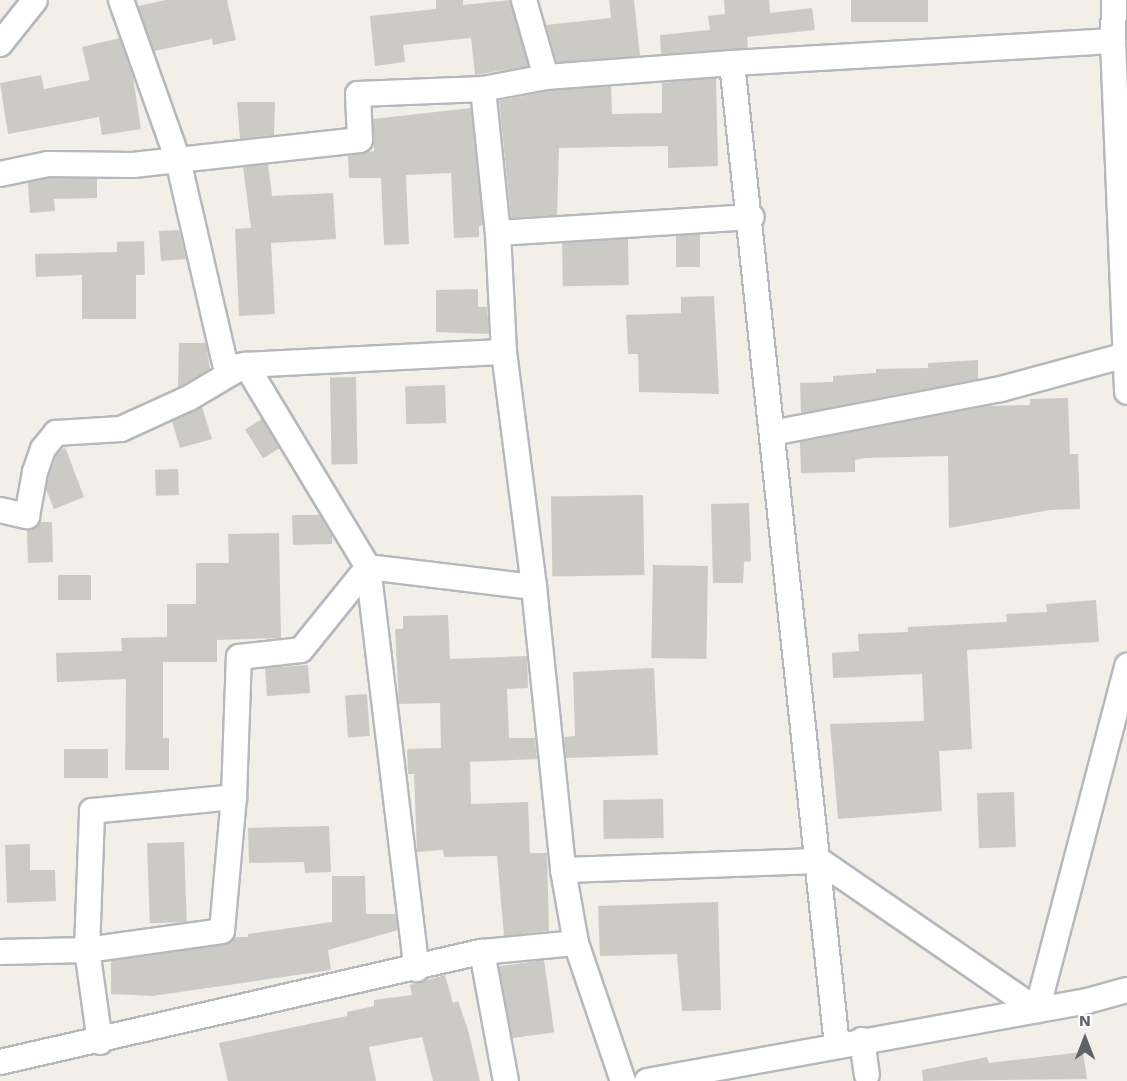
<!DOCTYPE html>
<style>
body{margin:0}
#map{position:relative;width:1127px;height:1081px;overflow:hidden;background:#f1efe8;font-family:"Work Sans",sans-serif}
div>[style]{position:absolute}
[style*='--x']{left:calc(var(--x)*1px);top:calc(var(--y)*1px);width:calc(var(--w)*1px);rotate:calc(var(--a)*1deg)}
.building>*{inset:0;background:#cccac5;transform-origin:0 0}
.roads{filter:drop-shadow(2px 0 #b5b8bc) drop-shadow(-2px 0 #b5b8bc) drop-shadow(0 2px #b5b8bc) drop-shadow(0 -2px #b5b8bc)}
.street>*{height:24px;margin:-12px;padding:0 12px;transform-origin:12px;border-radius:12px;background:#fff}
span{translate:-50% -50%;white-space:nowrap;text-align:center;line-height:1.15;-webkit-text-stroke:6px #fff;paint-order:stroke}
.north{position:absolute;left:1055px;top:1009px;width:60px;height:60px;-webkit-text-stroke:4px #fff;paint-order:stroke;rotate:0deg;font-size:16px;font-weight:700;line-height:24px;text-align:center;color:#5f6368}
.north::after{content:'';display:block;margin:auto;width:21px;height:27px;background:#5f6368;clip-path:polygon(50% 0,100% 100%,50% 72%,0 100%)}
</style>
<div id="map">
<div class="building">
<i style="clip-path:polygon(166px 0,227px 0,236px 40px,213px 45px,212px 39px,154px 51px,138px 6px)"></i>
<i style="clip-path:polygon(436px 0,463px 0,463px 5px,510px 0,528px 66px,475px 75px,471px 38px,403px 45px,405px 62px,375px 66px,370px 16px,436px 9px)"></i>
<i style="clip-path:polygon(609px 0,634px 0,640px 56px,557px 62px,546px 25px,611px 18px)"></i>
<i style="clip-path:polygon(724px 0,769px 0,770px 13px,812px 8px,815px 30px,747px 37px,748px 48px,661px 54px,660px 35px,710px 30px,708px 16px,725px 14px)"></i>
<i style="left:851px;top:0;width:77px;height:22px"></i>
<i style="clip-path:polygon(120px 38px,133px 77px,141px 129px,102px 135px,99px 117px,8px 134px,0 83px,41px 75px,44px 89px,90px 80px,82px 47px)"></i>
<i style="clip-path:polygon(716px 78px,718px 166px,668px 168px,668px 146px,559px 148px,557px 215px,511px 218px,499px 101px,548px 91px,611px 86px,612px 114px,662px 113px,662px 83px)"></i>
<i style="clip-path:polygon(237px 102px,275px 102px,274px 135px,240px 139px)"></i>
<i style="clip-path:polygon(471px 108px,483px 225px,479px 226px,479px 237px,454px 238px,451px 173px,406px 175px,409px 244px,384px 245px,381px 178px,349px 178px,348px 156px,374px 151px,373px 119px)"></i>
<i style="clip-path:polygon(268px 164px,272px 196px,333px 193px,336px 239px,271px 243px,275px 314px,239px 316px,235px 229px,251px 228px,243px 167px)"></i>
<i style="clip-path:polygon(49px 178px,97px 179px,97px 198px,54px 199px,55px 211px,30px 213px,28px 183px)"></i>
<i style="clip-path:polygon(179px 230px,186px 259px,161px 261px,159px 231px)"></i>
<i style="left:700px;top:235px;width:32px;height:24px;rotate:90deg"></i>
<i style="left:628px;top:239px;width:46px;height:66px;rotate:89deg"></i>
<i style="clip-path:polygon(144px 241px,145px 275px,136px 275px,136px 319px,82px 319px,82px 275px,36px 277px,35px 254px,117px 252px,117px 242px)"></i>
<i style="clip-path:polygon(478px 289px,478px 307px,487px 307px,489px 334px,436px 332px,436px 290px)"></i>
<i style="clip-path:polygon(714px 296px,719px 394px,639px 392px,638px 354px,628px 354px,626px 315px,681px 313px,681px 297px)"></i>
<i style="clip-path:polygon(179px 343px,206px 343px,210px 369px,178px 387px)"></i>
<i style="clip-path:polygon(978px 360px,978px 379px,801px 413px,800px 383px,833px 382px,833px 376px,876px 373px,876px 369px,928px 368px,928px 363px)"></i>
<i style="left:356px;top:377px;width:87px;height:26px;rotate:89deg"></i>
<i style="left:445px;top:385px;width:38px;height:40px;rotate:88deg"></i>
<i style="clip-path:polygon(1068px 398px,1070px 454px,1078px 454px,1080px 509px,1050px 510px,949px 528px,948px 456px,865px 458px,855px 460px,855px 472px,801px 473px,800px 442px,988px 406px,1030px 405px,1030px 399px)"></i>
<i style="clip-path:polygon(202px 407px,212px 439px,180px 448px,172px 421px)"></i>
<i style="left:262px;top:419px;width:34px;height:20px;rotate:58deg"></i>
<i style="clip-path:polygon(65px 447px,84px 497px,54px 509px,46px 489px,49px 476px,56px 456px)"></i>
<i style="left:178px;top:469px;width:26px;height:23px;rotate:88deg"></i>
<i style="left:643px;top:495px;width:80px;height:92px;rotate:89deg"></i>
<i style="clip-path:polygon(749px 503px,751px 561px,744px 562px,743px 583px,713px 583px,711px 504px)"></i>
<i style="clip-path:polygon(292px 515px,320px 515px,332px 534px,332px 544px,293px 545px)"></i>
<i style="clip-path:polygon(39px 522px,52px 522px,53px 562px,28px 563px,27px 530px)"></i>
<i style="clip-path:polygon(279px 533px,281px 638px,217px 640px,217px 662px,163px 662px,163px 738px,169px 738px,169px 770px,125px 770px,126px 679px,57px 682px,56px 653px,122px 651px,121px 638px,167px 637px,167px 604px,196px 604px,196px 563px,229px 563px,228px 534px)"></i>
<i style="left:653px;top:565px;width:55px;height:93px;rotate:1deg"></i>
<i style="left:58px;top:575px;width:33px;height:25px"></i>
<i style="clip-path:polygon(1096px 600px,1099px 642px,967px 650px,972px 749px,939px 751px,942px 811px,838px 819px,830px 724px,924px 721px,922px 674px,833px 678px,832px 653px,859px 651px,858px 634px,908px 632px,908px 627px,1007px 622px,1006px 614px,1047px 612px,1046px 604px)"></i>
<i style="clip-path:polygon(448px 615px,450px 659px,527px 656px,528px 688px,507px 689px,509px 738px,535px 738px,537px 759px,470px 762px,471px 804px,528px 802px,530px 853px,547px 853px,549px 931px,504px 936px,497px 856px,444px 857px,443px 850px,417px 852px,414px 774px,408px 774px,407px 749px,441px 748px,440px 703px,399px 704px,395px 629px,403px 629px,403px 616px)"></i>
<i style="left:308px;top:665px;width:28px;height:43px;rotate:86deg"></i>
<i style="clip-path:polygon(654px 668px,658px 755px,566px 758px,564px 737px,575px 736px,573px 672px)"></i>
<i style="left:367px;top:694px;width:42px;height:22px;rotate:86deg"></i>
<i style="left:108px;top:749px;width:29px;height:44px;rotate:90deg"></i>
<i style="left:1014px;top:792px;width:55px;height:37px;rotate:88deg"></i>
<i style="left:663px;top:799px;width:39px;height:60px;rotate:89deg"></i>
<i style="clip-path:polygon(329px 826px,331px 872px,305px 873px,304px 862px,249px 863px,248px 828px)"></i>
<i style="left:184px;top:842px;width:80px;height:37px;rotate:88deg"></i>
<i style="clip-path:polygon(30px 844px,30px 870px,55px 870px,56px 901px,7px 903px,5px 845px)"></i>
<i style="clip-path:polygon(332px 876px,365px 876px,366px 914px,396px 914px,398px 930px,328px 950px,331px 970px,152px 996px,111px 994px,111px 961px,224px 945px,235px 937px,248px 937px,248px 934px,332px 922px)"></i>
<i style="clip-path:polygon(718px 902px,721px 1010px,682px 1011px,677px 954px,600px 956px,598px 906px)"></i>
<i style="left:544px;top:960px;width:73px;height:45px;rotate:82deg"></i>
<i style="clip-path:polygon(445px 975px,453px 1003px,458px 1001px,468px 1030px,480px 1081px,433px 1081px,422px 1037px,369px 1047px,376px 1081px,228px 1081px,219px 1043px,347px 1016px,347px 1012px,374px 1006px,374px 1000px,412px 995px,410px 985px)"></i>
<i style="clip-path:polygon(1083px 1052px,1087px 1079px,923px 1081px,922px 1070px,987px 1057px,989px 1063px)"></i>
</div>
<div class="roads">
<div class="street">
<i style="--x:121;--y:0;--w:170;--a:70.4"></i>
<i style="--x:178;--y:160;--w:213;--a:77"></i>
<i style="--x:226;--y:368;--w:20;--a:-9"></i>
<i style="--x:246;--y:365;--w:236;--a:58.9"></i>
<i style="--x:368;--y:567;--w:405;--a:83.1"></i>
<i style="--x:524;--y:0;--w:80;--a:74.1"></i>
<i style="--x:1113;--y:41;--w:351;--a:87.7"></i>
<i style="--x:0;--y:44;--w:56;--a:-51.5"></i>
<i style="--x:732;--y:63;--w:988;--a:83.9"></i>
<i style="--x:483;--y:89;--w:145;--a:84.1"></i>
<i style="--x:498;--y:233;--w:119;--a:87.1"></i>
<i style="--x:504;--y:352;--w:237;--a:82.7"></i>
<i style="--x:534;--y:587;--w:284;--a:84.1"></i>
<i style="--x:563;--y:870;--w:74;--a:79.9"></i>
<i style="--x:576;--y:943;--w:146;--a:71.2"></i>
<i style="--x:0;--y:174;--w:49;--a:-11.8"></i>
<i style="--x:48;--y:164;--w:85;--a:0.7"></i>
<i style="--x:133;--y:165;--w:228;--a:-6.3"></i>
<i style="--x:360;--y:140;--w:46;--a:-92.5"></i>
<i style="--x:358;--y:94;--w:125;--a:-2.3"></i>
<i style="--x:483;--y:89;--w:64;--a:-10.8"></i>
<i style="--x:546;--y:77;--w:187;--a:-4.3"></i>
<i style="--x:732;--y:63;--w:382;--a:-3.3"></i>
<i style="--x:1113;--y:41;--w:41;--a:-88.6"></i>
<i style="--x:498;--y:233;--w:254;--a:-3.6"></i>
<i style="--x:246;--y:365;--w:258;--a:-2.9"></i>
<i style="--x:772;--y:433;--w:233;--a:-10.9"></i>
<i style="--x:1001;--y:389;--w:130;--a:-15.2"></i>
<i style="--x:0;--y:510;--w:28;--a:13"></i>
<i style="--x:27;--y:516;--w:45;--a:-79.7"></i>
<i style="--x:35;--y:472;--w:24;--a:-71"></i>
<i style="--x:43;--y:449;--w:21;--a:-51"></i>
<i style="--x:56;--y:433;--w:65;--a:-3.5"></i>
<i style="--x:121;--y:429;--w:75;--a:-24.5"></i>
<i style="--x:189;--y:398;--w:57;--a:-30.6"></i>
<i style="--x:563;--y:870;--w:257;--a:-2"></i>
<i style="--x:820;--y:861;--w:263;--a:34.5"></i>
<i style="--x:1037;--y:1010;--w:356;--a:-75.3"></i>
<i style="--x:0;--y:952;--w:87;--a:-1.3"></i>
<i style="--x:87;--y:950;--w:136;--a:-8"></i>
<i style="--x:222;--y:931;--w:135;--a:-84.9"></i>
<i style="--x:234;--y:797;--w:140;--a:-88"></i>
<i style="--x:239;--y:657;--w:62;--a:-6.4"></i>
<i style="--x:301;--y:650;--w:107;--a:-51.1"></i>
<i style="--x:368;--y:567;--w:167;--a:6.9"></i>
<i style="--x:482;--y:952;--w:131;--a:79.5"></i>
<i style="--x:862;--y:1040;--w:35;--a:82"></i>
<i style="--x:100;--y:1042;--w:93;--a:-98"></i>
<i style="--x:87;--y:950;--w:139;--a:-87.9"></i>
<i style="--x:92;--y:811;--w:143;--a:-5.6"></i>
<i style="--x:0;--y:1062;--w:494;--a:-12.9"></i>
<i style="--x:482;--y:952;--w:94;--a:-5.5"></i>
<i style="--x:647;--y:1081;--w:447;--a:-10.3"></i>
<i style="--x:1087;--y:1001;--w:41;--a:-15.4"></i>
</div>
</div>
<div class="north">N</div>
</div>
